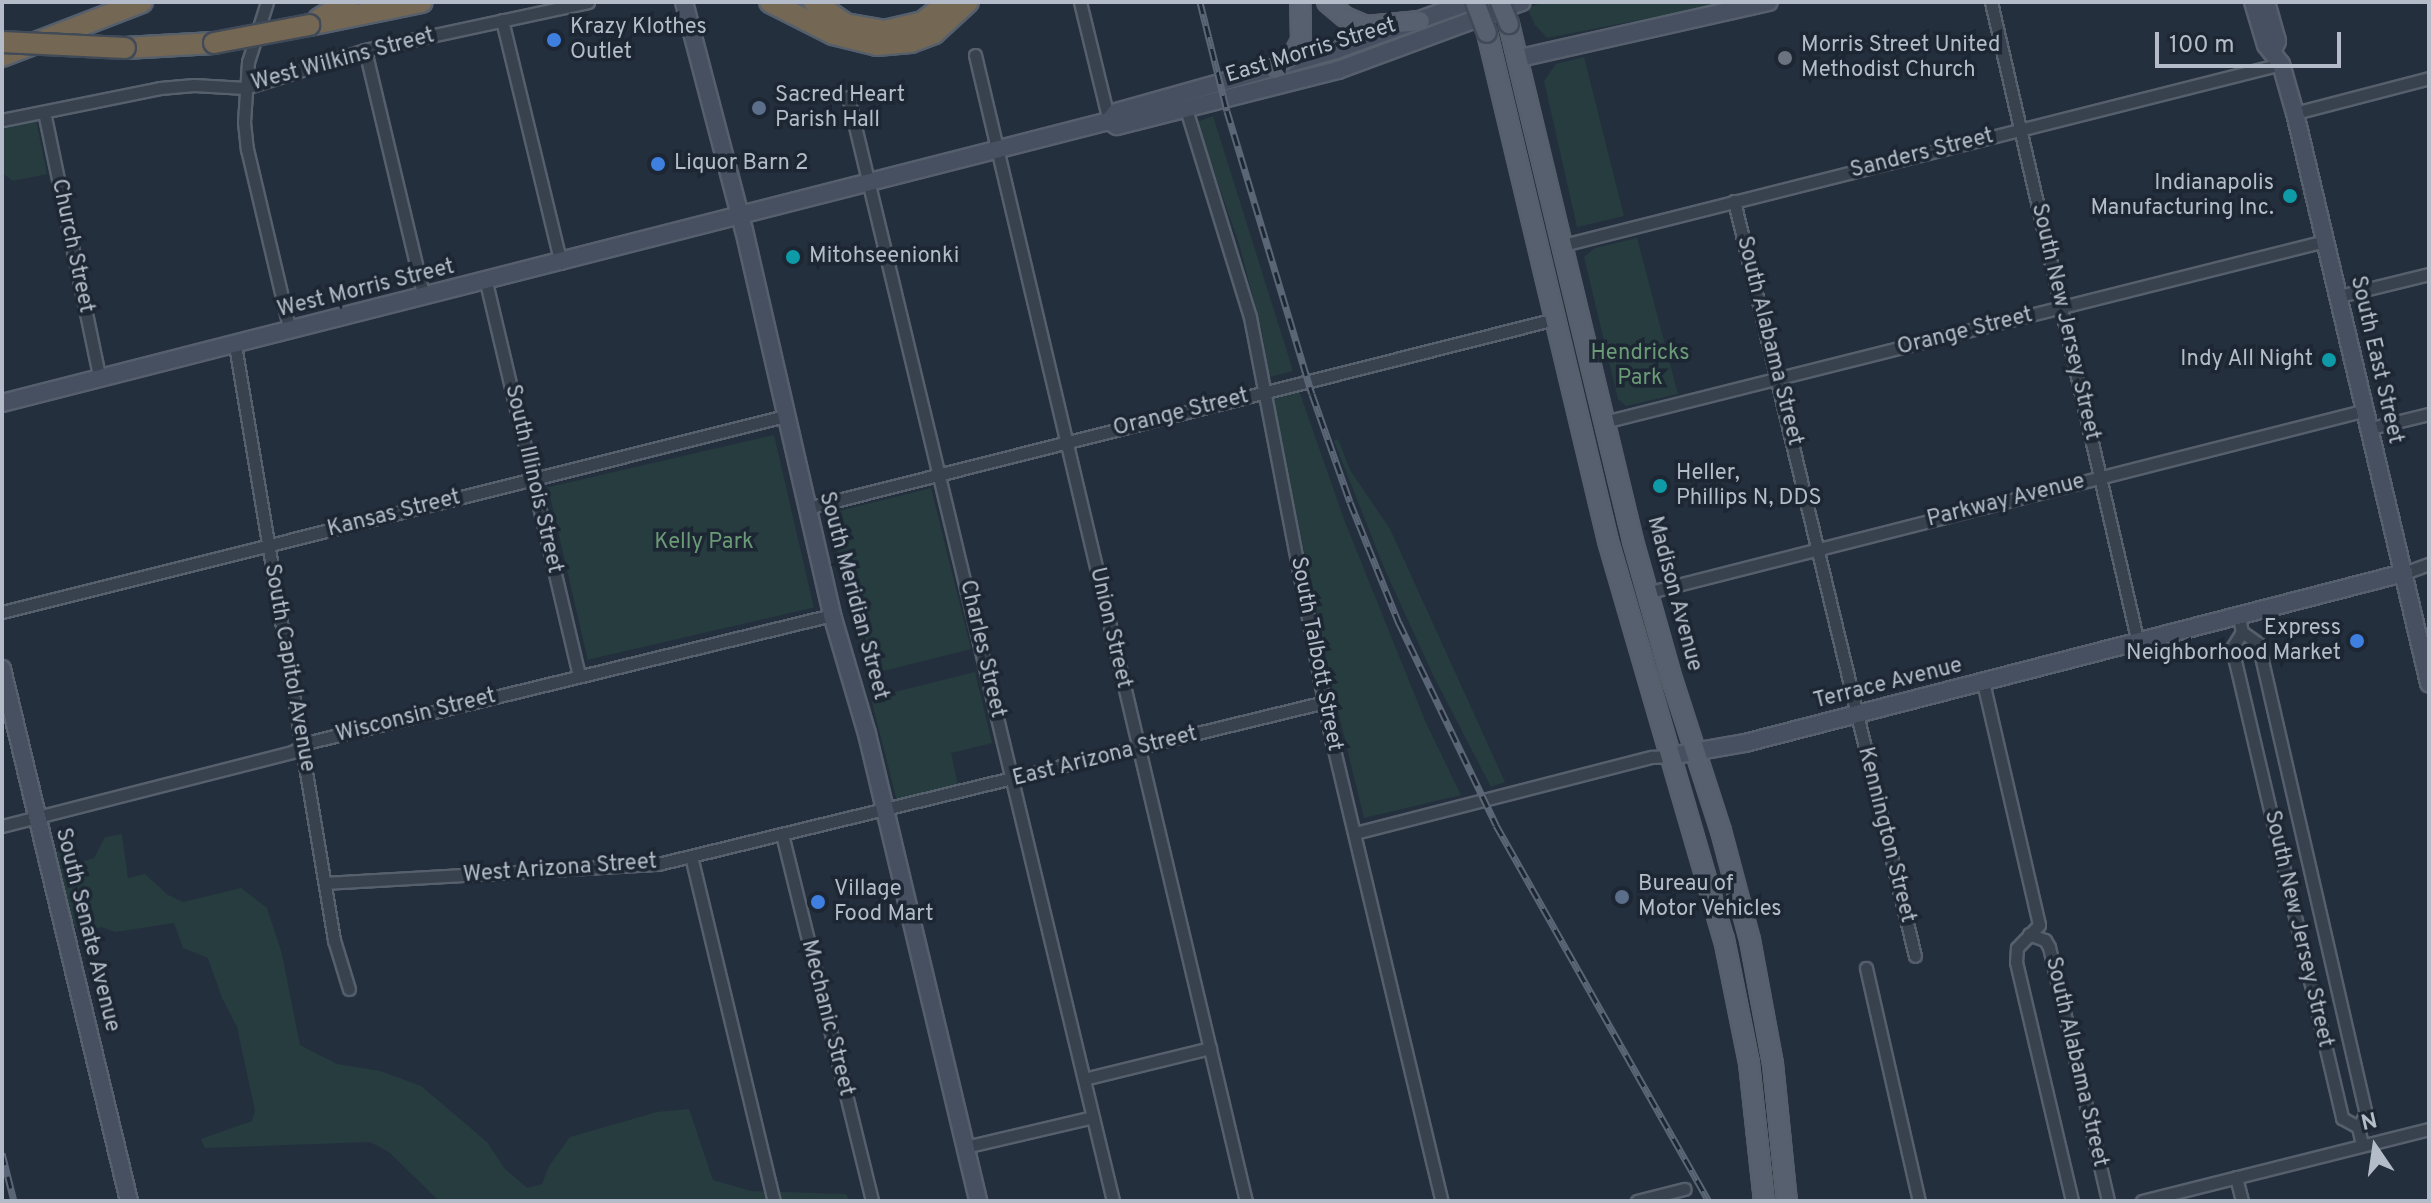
<!DOCTYPE html>
<style>
body{margin:0}
#map{position:relative;width:2431px;height:1203px;overflow:hidden;background:#242f3e;font-family:Overpass,sans-serif}
div>[style]{position:absolute}
[style*='--x']{left:calc(var(--x)*1px);top:calc(var(--y)*1px);width:calc(var(--w)*1px);rotate:calc(var(--a)*1deg)}
.green>*{inset:0;background:#263c3f;transform-origin:0 0}
.roads{filter:drop-shadow(2px 0 #565f6c) drop-shadow(-2px 0 #565f6c) drop-shadow(0 2px #565f6c) drop-shadow(0 -2px #565f6c)}
.street>*{height:11px;margin:-5.5px;padding:0 5.5px;transform-origin:5.5px;border-radius:5.5px;background:#38414e}
.secondary>*{height:16px;margin:-8px;padding:0 8px;transform-origin:8px;border-radius:8px;background:#465061}
.primary>*{height:18px;margin:-9px;padding:0 9px;transform-origin:9px;border-radius:9px;background:#56606e}
.highway>*{height:20px;margin:-10px;padding:0 10px;transform-origin:10px;border-radius:10px;background:#746855}
.rail>*{height:7px;margin-top:-3.5px;transform-origin:0;background:repeating-linear-gradient(90deg,#1d2633 0 12px,#5a6575 0 24px);box-sizing:border-box;border-block:2px solid #5a6575}
.bridges{filter:drop-shadow(2px 0 #414a57) drop-shadow(-2px 0 #414a57) drop-shadow(0 2px #414a57) drop-shadow(0 -2px #414a57)}
.primary-bridge>*{height:18px;margin:-9px;padding:0 9px;transform-origin:9px;border-radius:9px;background:#56606e}
.highway-bridge>*{height:20px;margin:-10px;padding:0 10px;transform-origin:10px;border-radius:10px;background:#746855}
.dots>*{width:22px;height:22px;translate:-50% -50%;box-sizing:border-box;border:4px solid #1d2633;border-radius:50%}
span{translate:-50% -50%;white-space:nowrap;text-align:center;line-height:1.15;-webkit-text-stroke:7px #1d2633;paint-order:stroke}
.poi-label{font-size:22px;color:#b4bcc9}
.left{translate:0 -50%;text-align:left}
.right{translate:-100% -50%;text-align:right}
.street-label{font-size:22px;color:#b4bcc9}
.park-label{font-size:22px;color:#6b9a76}
.frame{position:absolute;inset:0;border:4px solid #b4bcc9;pointer-events:none}
.north{position:absolute;left:2335px;top:1107px;width:80px;height:80px;-webkit-text-stroke:6px #1d2633;paint-order:stroke;rotate:347deg;font-size:22px;font-weight:700;line-height:32px;text-align:center;color:#b4bcc9}
.north::after{content:'';display:block;margin:auto;width:28px;height:36px;background:#b4bcc9;clip-path:polygon(50% 0,100% 100%,50% 72%,0 100%)}
.scale{position:absolute;left:2155px;top:32px;width:186px;height:36px;box-sizing:border-box;border:4px solid #b4bcc9;border-top:0;padding-left:10px;font-size:24px;line-height:28px;white-space:nowrap;color:#b4bcc9;-webkit-text-stroke:6px #1d2633;paint-order:stroke}
</style>
<div id="map">
<div class="green">
<i style="clip-path:polygon(1544px 2px,1732px 2px,1547px 38px,1535px 25px,1527px 8px)"></i>
<i style="clip-path:polygon(1584px 57px,1624px 216px,1577px 227px,1544px 81px,1556px 64px)"></i>
<i style="clip-path:polygon(1213px 116px,1278px 323px,1293px 371px,1269px 377px,1262px 331px,1239px 244px,1197px 122px)"></i>
<i style="clip-path:polygon(36px 119px,47px 174px,13px 181px,2px 173px,2px 126px)"></i>
<i style="clip-path:polygon(1637px 238px,1678px 394px,1626px 406px,1618px 399px,1584px 257px,1595px 248px)"></i>
<i style="clip-path:polygon(1298px 388px,1345px 522px,1426px 723px,1461px 795px,1364px 818px,1333px 691px,1272px 396px)"></i>
<i style="left:774px;top:435px;width:177px;height:232px;rotate:77deg"></i>
<i style="clip-path:polygon(1338px 439px,1350px 470px,1390px 529px,1505px 782px,1491px 787px,1433px 675px,1385px 570px,1334px 441px)"></i>
<i style="left:931px;top:488px;width:166px;height:106px;rotate:76deg"></i>
<i style="clip-path:polygon(975px 672px,992px 743px,951px 753px,958px 785px,897px 801px,871px 698px)"></i>
<i style="clip-path:polygon(122px 834px,128px 878px,145px 874px,168px 895px,183px 902px,241px 888px,267px 908px,282px 954px,300px 1045px,337px 1064px,380px 1071px,421px 1086px,487px 1142px,505px 1169px,527px 1188px,542px 1184px,549px 1166px,570px 1137px,657px 1112px,689px 1109px,713px 1180px,751px 1191px,846px 1194px,850px 1201px,439px 1201px,389px 1152px,370px 1142px,205px 1148px,201px 1139px,252px 1121px,255px 1111px,237px 1027px,222px 998px,208px 958px,183px 948px,174px 923px,115px 932px,102px 927px,83px 932px,72px 925px,54px 854px,62px 847px,82px 862px,94px 858px,105px 837px)"></i>
</div>
<div class="roads">
<div class="street">
<i style="--x:267;--y:2;--w:63;--a:107.6"></i>
<i style="--x:248;--y:62;--w:60;--a:93.8"></i>
<i style="--x:244;--y:122;--w:27;--a:84"></i>
<i style="--x:247;--y:149;--w:187;--a:76.7"></i>
<i style="--x:1080;--y:2;--w:122;--a:76.3"></i>
<i style="--x:1991;--y:2;--w:658;--a:77.08"></i>
<i style="--x:502;--y:20;--w:250;--a:76.4"></i>
<i style="--x:365;--y:50;--w:254;--a:76.6"></i>
<i style="--x:975;--y:55;--w:1178;--a:76.7"></i>
<i style="--x:848;--y:97;--w:1135;--a:76.5"></i>
<i style="--x:1186;--y:109;--w:218;--a:72.9"></i>
<i style="--x:1250;--y:317;--w:432;--a:79.1"></i>
<i style="--x:1332;--y:741;--w:473;--a:76.6"></i>
<i style="--x:44;--y:112;--w:273;--a:78.2"></i>
<i style="--x:2295;--y:113;--w:138;--a:-14.6"></i>
<i style="--x:2;--y:120;--w:161;--a:-11.4"></i>
<i style="--x:160;--y:88;--w:34;--a:-5"></i>
<i style="--x:194;--y:85;--w:51;--a:3.4"></i>
<i style="--x:245;--y:88;--w:126;--a:-17.6"></i>
<i style="--x:365;--y:50;--w:228;--a:-12.1"></i>
<i style="--x:1734;--y:201;--w:776;--a:76.52"></i>
<i style="--x:1563;--y:245;--w:740;--a:-14.15"></i>
<i style="--x:486;--y:282;--w:405;--a:76.7"></i>
<i style="--x:2339;--y:296;--w:93;--a:-13.7"></i>
<i style="--x:235;--y:345;--w:603;--a:80.55"></i>
<i style="--x:334;--y:940;--w:51;--a:73"></i>
<i style="--x:1604;--y:422;--w:743;--a:-14.09"></i>
<i style="--x:2371;--y:428;--w:60;--a:-13.6"></i>
<i style="--x:807;--y:508;--w:772;--a:-14.18"></i>
<i style="--x:2404;--y:573;--w:27;--a:-20"></i>
<i style="--x:1646;--y:593;--w:743;--a:-14.26"></i>
<i style="--x:2;--y:612;--w:807;--a:-14.05"></i>
<i style="--x:2239;--y:617;--w:15;--a:79"></i>
<i style="--x:2242;--y:632;--w:19;--a:35"></i>
<i style="--x:2258;--y:643;--w:483;--a:77.1"></i>
<i style="--x:2366;--y:1114;--w:15;--a:122"></i>
<i style="--x:2358;--y:1127;--w:18;--a:77"></i>
<i style="--x:2242;--y:632;--w:19;--a:122"></i>
<i style="--x:2232;--y:648;--w:483;--a:76.8"></i>
<i style="--x:2342;--y:1118;--w:18;--a:29"></i>
<i style="--x:1983;--y:682;--w:249;--a:77"></i>
<i style="--x:2039;--y:925;--w:32;--a:134"></i>
<i style="--x:2017;--y:948;--w:14;--a:94"></i>
<i style="--x:2016;--y:962;--w:245;--a:76.8"></i>
<i style="--x:2;--y:826;--w:299;--a:-14.3"></i>
<i style="--x:292;--y:752;--w:21;--a:-29"></i>
<i style="--x:310;--y:742;--w:537;--a:-13.67"></i>
<i style="--x:1355;--y:833;--w:307;--a:-14.4"></i>
<i style="--x:1652;--y:757;--w:18;--a:-3"></i>
<i style="--x:782;--y:834;--w:378;--a:76.2"></i>
<i style="--x:691;--y:856;--w:355;--a:76.5"></i>
<i style="--x:325;--y:883;--w:334;--a:-3.3"></i>
<i style="--x:658;--y:864;--w:686;--a:-13.65"></i>
<i style="--x:2029;--y:934;--w:17;--a:21"></i>
<i style="--x:2045;--y:940;--w:8;--a:60"></i>
<i style="--x:2049;--y:947;--w:261;--a:76.9"></i>
<i style="--x:1866;--y:968;--w:239;--a:77.2"></i>
<i style="--x:1084;--y:1079;--w:130;--a:-13.8"></i>
<i style="--x:965;--y:1147;--w:131;--a:-13.2"></i>
<i style="--x:2236;--y:1177;--w:25;--a:76"></i>
<i style="--x:1637;--y:1201;--w:49;--a:-14.3"></i>
<i style="--x:2142;--y:1201;--w:296;--a:-14.1"></i>
</div>
<div class="secondary">
<i style="--x:684;--y:2;--w:236;--a:75.3"></i>
<i style="--x:744;--y:230;--w:395;--a:77.1"></i>
<i style="--x:832;--y:615;--w:124;--a:73.6"></i>
<i style="--x:867;--y:734;--w:480;--a:76.6"></i>
<i style="--x:2253;--y:2;--w:45;--a:73.2"></i>
<i style="--x:2266;--y:45;--w:24;--a:52"></i>
<i style="--x:2281;--y:64;--w:51;--a:74.1"></i>
<i style="--x:2295;--y:113;--w:586;--a:76.77"></i>
<i style="--x:2266;--y:2;--w:41;--a:74.2"></i>
<i style="--x:2277;--y:41;--w:10;--a:114"></i>
<i style="--x:1520;--y:58;--w:255;--a:-12.7"></i>
<i style="--x:1109;--y:121;--w:11;--a:-52"></i>
<i style="--x:1116;--y:112;--w:229;--a:-15.7"></i>
<i style="--x:1336;--y:50;--w:141;--a:-19.8"></i>
<i style="--x:2;--y:403;--w:1142;--a:-14.29"></i>
<i style="--x:1109;--y:121;--w:9;--a:32"></i>
<i style="--x:1117;--y:126;--w:228;--a:-14.2"></i>
<i style="--x:1338;--y:70;--w:196;--a:-20.3"></i>
<i style="--x:2;--y:669;--w:547;--a:76.57"></i>
<i style="--x:1670;--y:756;--w:76;--a:-9.8"></i>
<i style="--x:1745;--y:743;--w:681;--a:-14.47"></i>
</div>
<div class="primary">
<i style="--x:1327;--y:2;--w:23;--a:40"></i>
<i style="--x:1345;--y:17;--w:23;--a:23"></i>
<i style="--x:1366;--y:26;--w:54;--a:-5.3"></i>
<i style="--x:1509;--y:24;--w:532;--a:76.51"></i>
<i style="--x:1633;--y:541;--w:137;--a:74.3"></i>
<i style="--x:1670;--y:673;--w:166;--a:72.1"></i>
<i style="--x:1721;--y:831;--w:113;--a:75.1"></i>
<i style="--x:1750;--y:940;--w:126;--a:79.5"></i>
<i style="--x:1773;--y:1064;--w:138;--a:84.2"></i>
<i style="--x:1487;--y:33;--w:522;--a:76.6"></i>
<i style="--x:1608;--y:541;--w:415;--a:73.8"></i>
<i style="--x:1724;--y:939;--w:126;--a:78.6"></i>
<i style="--x:1749;--y:1063;--w:139;--a:83.8"></i>
<i style="--x:1275;--y:69;--w:21;--a:-35"></i>
<i style="--x:1292;--y:57;--w:18;--a:-61"></i>
<i style="--x:1301;--y:41;--w:39;--a:-91"></i>
</div>
<div class="highway">
<i style="--x:770;--y:2;--w:71;--a:26.9"></i>
<i style="--x:833;--y:34;--w:45;--a:14"></i>
<i style="--x:877;--y:45;--w:34;--a:-5"></i>
<i style="--x:911;--y:42;--w:25;--a:-21"></i>
<i style="--x:934;--y:33;--w:46;--a:-42.4"></i>
<i style="--x:814;--y:2;--w:38;--a:35"></i>
<i style="--x:845;--y:24;--w:40;--a:10"></i>
<i style="--x:884;--y:31;--w:40;--a:-13"></i>
<i style="--x:923;--y:22;--w:33;--a:-38"></i>
<i style="--x:319;--y:19;--w:33;--a:-31"></i>
<i style="--x:309;--y:25;--w:115;--a:-11.5"></i>
<i style="--x:125;--y:48;--w:89;--a:-3.2"></i>
<i style="--x:2;--y:56;--w:150;--a:-21.1"></i>
</div>
</div>
<div class="rail">
<i style="--x:1200;--y:2;--w:112;--a:76.1"></i>
<i style="--x:1227;--y:111;--w:295;--a:73.3"></i>
<i style="--x:1312;--y:394;--w:114;--a:70.6"></i>
<i style="--x:1350;--y:502;--w:131;--a:68"></i>
<i style="--x:1399;--y:623;--w:224;--a:64.3"></i>
<i style="--x:1496;--y:825;--w:432;--a:60.5"></i>
<i style="--x:2;--y:1153;--w:49;--a:76"></i>
</div>
<div class="bridges">
<div class="primary-bridge">
<i style="--x:1475;--y:2;--w:33;--a:69"></i>
<i style="--x:1500;--y:2;--w:24;--a:68"></i>
</div>
<div class="highway-bridge">
<i style="--x:2;--y:42;--w:123;--a:2.8"></i>
<i style="--x:214;--y:43;--w:97;--a:-10.7"></i>
</div>
</div>
<div class="dots">
<i style="left:554px;top:40px;background:#3f7fe0"></i>
<i style="left:1785px;top:58px;background:#6b7280"></i>
<i style="left:759px;top:108px;background:#5c6f8a"></i>
<i style="left:658px;top:164px;background:#3f7fe0"></i>
<i style="left:2290px;top:196px;background:#0f9aa8"></i>
<i style="left:793px;top:257px;background:#0f9aa8"></i>
<i style="left:2329px;top:360px;background:#0f9aa8"></i>
<i style="left:1660px;top:486px;background:#0f9aa8"></i>
<i style="left:2357px;top:641px;background:#3f7fe0"></i>
<i style="left:1622px;top:897px;background:#5c6f8a"></i>
<i style="left:818px;top:902px;background:#3f7fe0"></i>
</div>
<div class="poi-label">
<span class="left" style="left:570px;top:40px">Krazy Klothes<br>Outlet</span>
<span class="left" style="left:1801px;top:58px">Morris Street United<br>Methodist Church</span>
<span class="left" style="left:775px;top:108px">Sacred Heart<br>Parish Hall</span>
<span class="left" style="left:674px;top:164px">Liquor Barn 2</span>
<span class="right" style="left:2274px;top:196px">Indianapolis<br>Manufacturing Inc.</span>
<span class="left" style="left:809px;top:257px">Mitohseenionki</span>
<span class="right" style="left:2313px;top:360px">Indy All Night</span>
<span class="left" style="left:1676px;top:486px">Heller,<br>Phillips N, DDS</span>
<span class="right" style="left:2341px;top:641px">Express<br>Neighborhood Market</span>
<span class="left" style="left:1638px;top:897px">Bureau of<br>Motor Vehicles</span>
<span class="left" style="left:834px;top:902px">Village<br>Food Mart</span>
</div>
<div class="street-label">
<span style="left:1311px;top:51px;rotate:-17deg">East Morris Street</span>
<span style="left:343px;top:60px;rotate:-15deg">West Wilkins Street</span>
<span style="left:1922px;top:154px;rotate:-14deg">Sanders Street</span>
<span style="left:72px;top:246px;rotate:78deg">Church Street</span>
<span style="left:366px;top:289px;rotate:-14deg">West Morris Street</span>
<span style="left:2065px;top:322px;rotate:77deg">South New Jersey Street</span>
<span style="left:1965px;top:332px;rotate:-14deg">Orange Street</span>
<span style="left:1769px;top:341px;rotate:76deg">South Alabama Street</span>
<span style="left:2376px;top:360px;rotate:77deg">South East Street</span>
<span style="left:1181px;top:413px;rotate:-14deg">Orange Street</span>
<span style="left:533px;top:479px;rotate:77deg">South Illinois Street</span>
<span style="left:2006px;top:501px;rotate:-14deg">Parkway Avenue</span>
<span style="left:394px;top:514px;rotate:-14deg">Kansas Street</span>
<span style="left:1674px;top:594px;rotate:75deg">Madison Avenue</span>
<span style="left:853px;top:596px;rotate:75deg">South Meridian Street</span>
<span style="left:1110px;top:628px;rotate:77deg">Union Street</span>
<span style="left:982px;top:649px;rotate:77deg">Charles Street</span>
<span style="left:1316px;top:654px;rotate:79deg">South Talbott Street</span>
<span style="left:289px;top:668px;rotate:80deg">South Capitol Avenue</span>
<span style="left:1888px;top:684px;rotate:-14deg">Terrace Avenue</span>
<span style="left:416px;top:716px;rotate:-14deg">Wisconsin Street</span>
<span style="left:1105px;top:757px;rotate:-14deg">East Arizona Street</span>
<span style="left:1886px;top:835px;rotate:76deg">Kennington Street</span>
<span style="left:560px;top:869px;rotate:-4deg">West Arizona Street</span>
<span style="left:2298px;top:929px;rotate:77deg">South New Jersey Street</span>
<span style="left:87px;top:930px;rotate:76deg">South Senate Avenue</span>
<span style="left:827px;top:1018px;rotate:76deg">Mechanic Street</span>
<span style="left:2076px;top:1062px;rotate:77deg">South Alabama Street</span>
</div>
<div class="park-label">
<span style="left:1640px;top:366px">Hendricks<br>Park</span>
<span style="left:704px;top:543px">Kelly Park</span>
</div>
<div class="frame"></div>
<div class="north">N</div>
<div class="scale">100 m</div>
</div>
